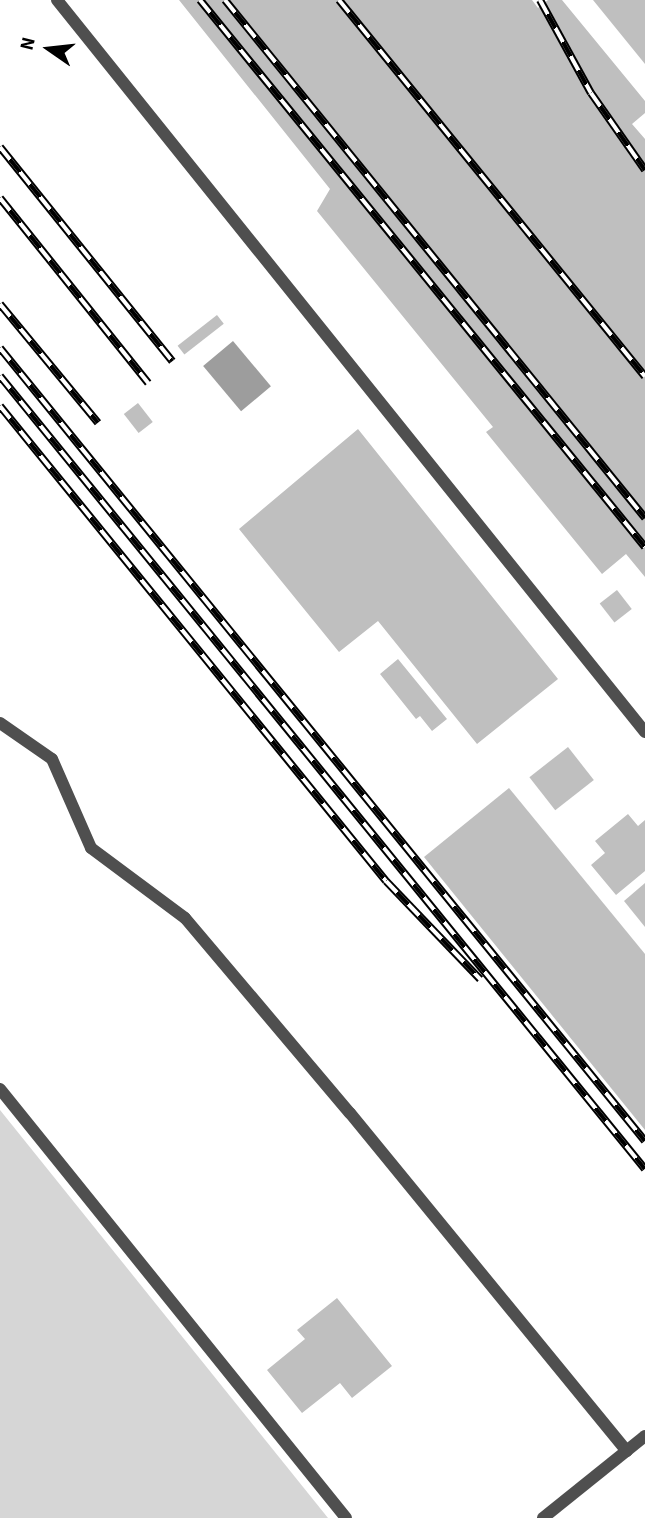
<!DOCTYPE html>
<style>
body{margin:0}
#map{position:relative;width:645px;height:1518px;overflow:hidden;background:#fff;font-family:"Source Sans 3",sans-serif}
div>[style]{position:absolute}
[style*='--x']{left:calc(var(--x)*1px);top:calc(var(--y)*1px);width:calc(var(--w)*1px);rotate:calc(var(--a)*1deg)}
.green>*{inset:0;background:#d6d6d6}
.water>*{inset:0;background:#9d9d9d;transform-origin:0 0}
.building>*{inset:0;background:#bfbfbf;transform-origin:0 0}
.lane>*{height:12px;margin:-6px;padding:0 6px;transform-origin:6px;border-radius:6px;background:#4f4f4f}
.rail>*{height:8px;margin-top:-4px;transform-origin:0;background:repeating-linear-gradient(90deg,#fff 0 16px,#000 0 32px);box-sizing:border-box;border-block:2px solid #000}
span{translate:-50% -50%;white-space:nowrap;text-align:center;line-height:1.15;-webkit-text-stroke:5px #fff;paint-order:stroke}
.north{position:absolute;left:14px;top:14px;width:70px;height:70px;-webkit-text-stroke:5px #fff;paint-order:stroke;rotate:284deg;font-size:19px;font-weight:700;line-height:28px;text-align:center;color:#000}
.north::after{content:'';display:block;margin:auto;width:24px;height:32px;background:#000;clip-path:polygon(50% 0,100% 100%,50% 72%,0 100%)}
</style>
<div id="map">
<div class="green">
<i style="clip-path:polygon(0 1110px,328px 1518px,0 1518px)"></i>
</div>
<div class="water">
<i style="left:233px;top:341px;width:59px;height:39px;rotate:50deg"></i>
</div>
<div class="building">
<i style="clip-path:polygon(179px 0,532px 0,538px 8px,548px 0,562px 0,645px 101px,645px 113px,632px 124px,645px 139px,645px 577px,626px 554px,602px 574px,486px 432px,493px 427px,317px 211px,330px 189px)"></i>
<i style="clip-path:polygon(593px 0,645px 0,645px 64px)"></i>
<i style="left:217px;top:315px;width:11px;height:50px;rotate:52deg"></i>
<i style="left:138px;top:403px;width:24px;height:18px;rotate:52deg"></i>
<i style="clip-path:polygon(358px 429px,558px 679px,477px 744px,378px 621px,339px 652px,239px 529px)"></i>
<i style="left:617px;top:590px;width:24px;height:22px;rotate:52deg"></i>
<i style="clip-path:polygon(398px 659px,447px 719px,432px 731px,420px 716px,416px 719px,380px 674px)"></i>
<i style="left:568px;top:747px;width:42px;height:49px;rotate:52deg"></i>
<i style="clip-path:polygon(509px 788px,645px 954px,645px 1130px,424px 857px)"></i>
<i style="clip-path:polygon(628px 814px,638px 826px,645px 820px,645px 871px,616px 895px,591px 865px,605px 853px,595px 841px)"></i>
<i style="clip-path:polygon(645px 883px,645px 927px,624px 901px)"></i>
<i style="clip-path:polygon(337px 1298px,392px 1366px,352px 1398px,340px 1383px,302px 1413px,267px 1370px,305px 1339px,297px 1330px)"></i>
</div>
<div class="lane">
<i style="--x:57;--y:0;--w:939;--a:51.23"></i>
<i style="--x:0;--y:723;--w:63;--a:34.7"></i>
<i style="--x:52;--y:759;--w:97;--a:66.3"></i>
<i style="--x:91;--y:848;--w:117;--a:36.7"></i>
<i style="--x:185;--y:918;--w:255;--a:49.8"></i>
<i style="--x:350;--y:1113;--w:437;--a:50.7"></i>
<i style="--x:0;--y:1089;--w:551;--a:51.11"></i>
<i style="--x:543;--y:1518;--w:131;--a:-38.8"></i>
</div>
<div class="rail">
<i style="--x:200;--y:0;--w:705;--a:50.87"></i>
<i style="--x:225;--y:0;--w:667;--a:50.96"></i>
<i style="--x:339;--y:0;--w:485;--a:50.9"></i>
<i style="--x:540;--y:0;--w:106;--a:61.3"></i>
<i style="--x:591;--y:93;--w:94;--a:55"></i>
<i style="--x:0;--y:147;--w:275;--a:51.2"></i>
<i style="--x:0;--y:198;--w:237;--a:51.3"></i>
<i style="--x:0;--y:304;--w:154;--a:50.5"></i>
<i style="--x:0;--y:348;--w:1022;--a:50.88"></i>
<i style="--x:0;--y:376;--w:1022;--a:50.88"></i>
<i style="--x:0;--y:406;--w:612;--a:50.9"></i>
<i style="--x:386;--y:881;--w:136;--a:46.2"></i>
</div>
<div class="north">N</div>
</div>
